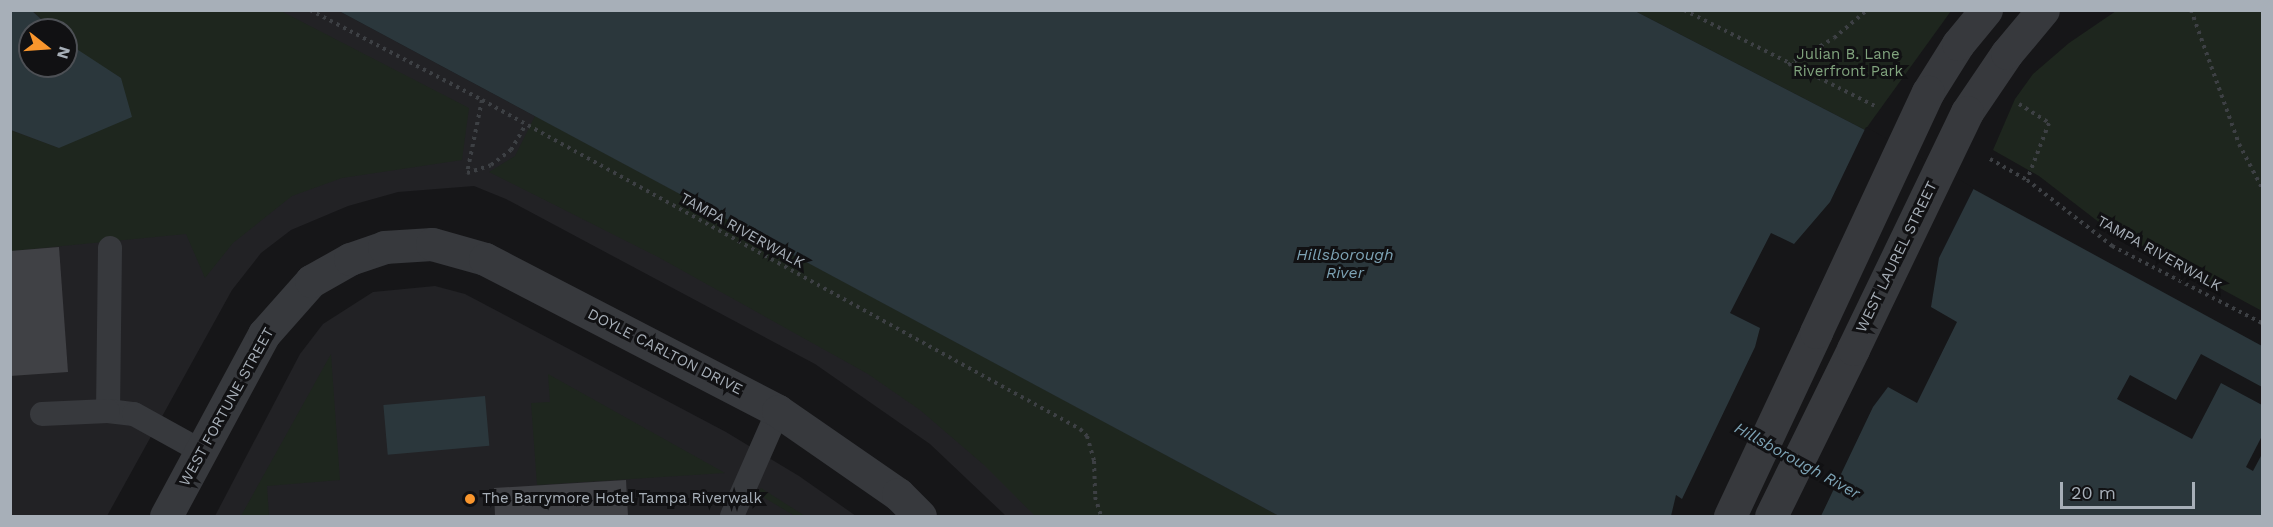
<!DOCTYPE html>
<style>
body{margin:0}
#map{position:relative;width:2273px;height:527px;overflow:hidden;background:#161618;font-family:"Work Sans",sans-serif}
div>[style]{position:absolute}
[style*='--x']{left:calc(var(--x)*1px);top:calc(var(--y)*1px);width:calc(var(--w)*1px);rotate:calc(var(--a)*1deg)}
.built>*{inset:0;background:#222225}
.green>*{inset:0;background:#1e261e}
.water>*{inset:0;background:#2b373c;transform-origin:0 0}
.pier>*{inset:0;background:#161618}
.building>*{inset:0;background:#404145}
.path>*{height:4px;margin-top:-2px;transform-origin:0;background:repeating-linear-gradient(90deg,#3d4044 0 3px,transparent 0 7.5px)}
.service>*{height:24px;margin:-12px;padding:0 12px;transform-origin:12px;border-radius:12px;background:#37393d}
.minor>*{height:33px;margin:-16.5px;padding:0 16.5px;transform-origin:16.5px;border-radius:16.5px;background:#37393d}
.tertiary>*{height:33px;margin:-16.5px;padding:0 16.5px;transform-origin:16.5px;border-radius:16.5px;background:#37393d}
.tertiary-bridge>*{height:33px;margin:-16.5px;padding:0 16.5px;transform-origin:16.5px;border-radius:16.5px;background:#37393d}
.dots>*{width:16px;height:16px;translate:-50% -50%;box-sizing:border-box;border:3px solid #111113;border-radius:50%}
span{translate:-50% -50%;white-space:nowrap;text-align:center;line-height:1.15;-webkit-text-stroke:6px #111113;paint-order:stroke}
.park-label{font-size:15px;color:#81a47e}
.street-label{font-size:15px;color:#a7afb8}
.poi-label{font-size:15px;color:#a7afb8}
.left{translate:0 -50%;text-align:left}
.water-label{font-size:16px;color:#7da3b5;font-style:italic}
.frame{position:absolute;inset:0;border:12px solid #a7afb8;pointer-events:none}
.north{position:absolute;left:18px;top:18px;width:60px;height:60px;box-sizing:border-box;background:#111113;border:2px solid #4d5055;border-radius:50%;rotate:107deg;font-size:16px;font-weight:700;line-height:24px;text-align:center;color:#a7afb8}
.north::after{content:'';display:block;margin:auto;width:21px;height:27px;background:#f9962d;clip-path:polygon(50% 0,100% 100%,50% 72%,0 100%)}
.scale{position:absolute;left:2060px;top:482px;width:135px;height:27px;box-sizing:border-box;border:3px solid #a7afb8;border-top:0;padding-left:8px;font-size:18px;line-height:21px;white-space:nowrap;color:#a7afb8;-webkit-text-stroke:4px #111113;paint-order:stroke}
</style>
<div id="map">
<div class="built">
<i style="clip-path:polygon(evenodd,10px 11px,339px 11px,1279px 516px,1006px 516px,930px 444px,815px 364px,506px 199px,474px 186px,398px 192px,348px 206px,291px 230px,261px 253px,232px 290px,107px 516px,11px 516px,10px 11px,30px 30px,66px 30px,66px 66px,30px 66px,30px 30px)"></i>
<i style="clip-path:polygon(435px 286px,465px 294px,726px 432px,799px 476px,856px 516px,215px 516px,300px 354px,323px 324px,373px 292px)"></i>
</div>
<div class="green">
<i style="clip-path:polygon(32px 10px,281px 11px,469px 108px,462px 160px,342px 178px,292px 196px,233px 243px,205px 278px,186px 234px,11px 251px,10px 130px,59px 148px,121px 78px,76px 51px,66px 42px,66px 30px,53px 30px)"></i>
<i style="clip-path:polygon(1635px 11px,1951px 11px,1865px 130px)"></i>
<i style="clip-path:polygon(2116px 11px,2262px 11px,2262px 311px,2100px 223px,2039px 176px,1993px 150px,2015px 99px,2033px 74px,2069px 43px)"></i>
<i style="clip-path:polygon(535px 116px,1086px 412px,1279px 516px,1035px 516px,984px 465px,920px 410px,868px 374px,658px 257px,489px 172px,515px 156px)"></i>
<i style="clip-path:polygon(331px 354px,340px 480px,267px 486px,269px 516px,241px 516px)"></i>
<i style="clip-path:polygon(548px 374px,725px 473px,537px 485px,531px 403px,550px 402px)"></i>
<i style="clip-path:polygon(761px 488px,805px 516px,795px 516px,758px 494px)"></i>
</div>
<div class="water">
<i style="clip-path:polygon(10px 11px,32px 11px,53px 30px,30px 30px,30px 66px,66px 66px,66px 42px,121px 78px,132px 117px,59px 148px,11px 130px)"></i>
<i style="clip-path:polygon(339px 11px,1635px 11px,1865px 130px,2262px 346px,2262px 516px,1279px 516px)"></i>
<i style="left:485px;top:396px;width:50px;height:102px;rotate:85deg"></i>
</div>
<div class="pier">
<i style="clip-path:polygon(1866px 127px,1974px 188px,1939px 258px,1931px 307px,1957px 322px,1917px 403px,1888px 387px,1873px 407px,1821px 516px,1671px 516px,1676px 495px,1682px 499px,1755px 347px,1760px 328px,1730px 313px,1771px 233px,1794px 244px,1830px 202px)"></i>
<i style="clip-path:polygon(2201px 354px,2262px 387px,2262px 405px,2221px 383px,2192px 439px,2117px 399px,2130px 375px,2176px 400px)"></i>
<i style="clip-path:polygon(2262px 436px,2262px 454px,2253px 471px,2246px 467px)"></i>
</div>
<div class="building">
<i style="clip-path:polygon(59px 247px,68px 372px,10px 376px,10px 251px)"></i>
<i style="clip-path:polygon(626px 480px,628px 516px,495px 516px,494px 488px)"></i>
</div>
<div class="path">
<i style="--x:310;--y:10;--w:194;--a:27.6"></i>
<i style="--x:482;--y:100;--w:683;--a:28.82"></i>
<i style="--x:1080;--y:429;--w:10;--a:45"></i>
<i style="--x:1087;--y:436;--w:26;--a:74"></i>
<i style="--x:1094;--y:461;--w:36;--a:88"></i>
<i style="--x:1095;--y:497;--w:20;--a:72"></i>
<i style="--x:1684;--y:10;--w:216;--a:26.7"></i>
<i style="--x:2191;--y:10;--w:142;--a:70.3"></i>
<i style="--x:2239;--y:144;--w:50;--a:62.4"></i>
<i style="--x:1788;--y:65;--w:53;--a:-30.4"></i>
<i style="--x:1834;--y:38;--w:43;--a:-40.3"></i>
<i style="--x:482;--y:100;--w:75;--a:101.6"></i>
<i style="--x:467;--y:173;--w:25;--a:-18"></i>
<i style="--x:491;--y:165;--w:25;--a:-37"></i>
<i style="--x:511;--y:150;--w:28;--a:-60"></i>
<i style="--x:2019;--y:104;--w:36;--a:32"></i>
<i style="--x:2049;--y:123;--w:61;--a:111.1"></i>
<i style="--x:1990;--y:159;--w:43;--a:29.6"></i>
<i style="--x:2027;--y:180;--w:108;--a:37.8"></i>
<i style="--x:2112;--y:246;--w:169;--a:27.2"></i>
</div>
<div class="service">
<i style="--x:110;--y:248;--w:163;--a:90.7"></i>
<i style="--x:108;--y:411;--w:26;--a:7"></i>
<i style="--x:134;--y:414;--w:77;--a:28.9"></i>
<i style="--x:42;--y:414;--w:66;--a:-2.6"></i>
<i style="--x:732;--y:516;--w:115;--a:-66.3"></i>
</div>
<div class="minor">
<i style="--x:166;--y:516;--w:207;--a:-61.7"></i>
<i style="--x:264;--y:334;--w:71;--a:-48.4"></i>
<i style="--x:311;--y:281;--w:45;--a:-29.4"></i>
<i style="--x:350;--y:259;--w:36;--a:-19"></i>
<i style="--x:384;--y:247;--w:48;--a:-3.6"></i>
<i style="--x:432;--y:244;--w:55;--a:15.8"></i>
<i style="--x:485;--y:259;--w:330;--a:27.4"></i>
<i style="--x:778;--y:411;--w:146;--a:34.7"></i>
<i style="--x:898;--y:494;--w:31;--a:45"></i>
</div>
<div class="tertiary">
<i style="--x:1928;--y:92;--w:57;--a:-58"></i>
<i style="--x:1958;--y:44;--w:44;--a:-50.5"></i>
<i style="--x:1967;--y:112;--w:71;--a:-55.9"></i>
<i style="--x:2007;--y:53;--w:56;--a:-50.1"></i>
<i style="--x:1730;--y:516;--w:203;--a:-64.9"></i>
<i style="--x:1771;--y:516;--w:186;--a:-63.8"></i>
</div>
<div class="tertiary-bridge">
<i style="--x:1816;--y:332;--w:265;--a:-65"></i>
<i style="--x:1853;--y:349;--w:263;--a:-64.3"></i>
</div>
<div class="dots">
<i style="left:470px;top:499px;background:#f9962d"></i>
</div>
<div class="park-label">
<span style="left:1848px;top:63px">Julian B. Lane<br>Riverfront Park</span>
</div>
<div class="street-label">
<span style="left:742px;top:231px;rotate:29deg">TAMPA RIVERWALK</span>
<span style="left:2159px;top:254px;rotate:29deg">TAMPA RIVERWALK</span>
<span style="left:1897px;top:257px;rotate:-64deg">WEST LAUREL STREET</span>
<span style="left:665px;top:352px;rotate:27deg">DOYLE CARLTON DRIVE</span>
<span style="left:227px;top:407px;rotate:-61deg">WEST FORTUNE STREET</span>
</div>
<div class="poi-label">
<span class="left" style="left:482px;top:499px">The Barrymore Hotel Tampa Riverwalk</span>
</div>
<div class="water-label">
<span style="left:1345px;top:264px">Hillsborough<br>River</span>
<span style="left:1797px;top:461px;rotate:29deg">Hillsborough River</span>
</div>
<div class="frame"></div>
<div class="north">N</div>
<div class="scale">20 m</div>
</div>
